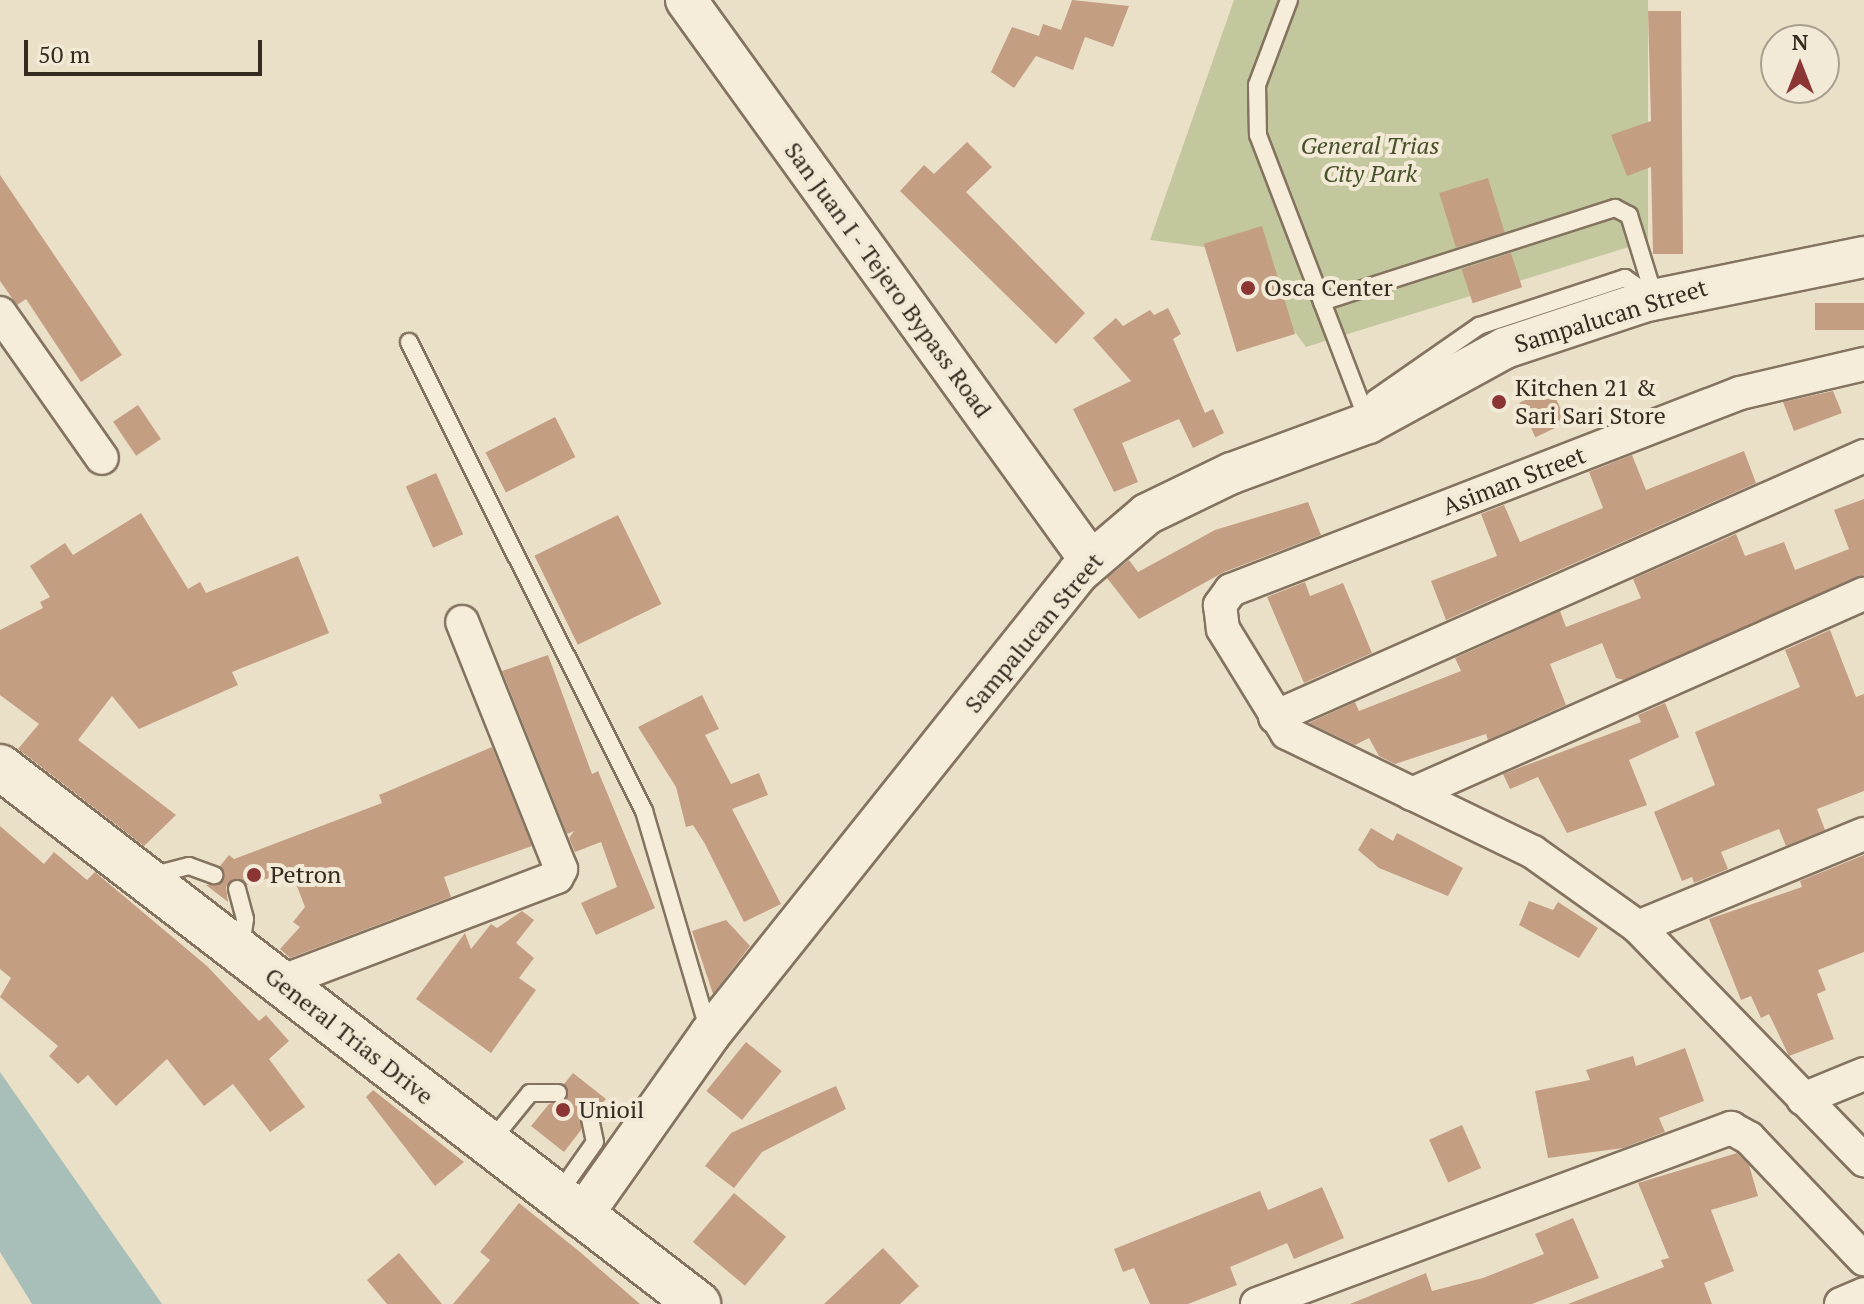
<!DOCTYPE html>
<style>
body{margin:0}
#map{position:relative;width:1864px;height:1304px;overflow:hidden;background:#eae0c8;font-family:"PT Serif",serif}
div>[style]{position:absolute}
[style*='--x']{left:calc(var(--x)*1px);top:calc(var(--y)*1px);width:calc(var(--w)*1px);rotate:calc(var(--a)*1deg)}
.green>*{inset:0;background:#c2c79d}
.water>*{inset:0;background:#a8beb8}
.building>*{inset:0;background:#c49e82;transform-origin:0 0}
.roads{filter:drop-shadow(2px 0 #84735f) drop-shadow(-2px 0 #84735f) drop-shadow(0 2px #84735f) drop-shadow(0 -2px #84735f)}
.service>*{height:16px;margin:-8px;padding:0 8px;transform-origin:8px;border-radius:8px;background:#f5edda}
.minor>*{height:32px;margin:-16px;padding:0 16px;transform-origin:16px;border-radius:16px;background:#f5edda}
.tertiary>*{height:40px;margin:-20px;padding:0 20px;transform-origin:20px;border-radius:20px;background:#f5edda}
.secondary>*{height:44px;margin:-22px;padding:0 22px;transform-origin:22px;border-radius:22px;background:#f5edda}
.dots>*{width:22px;height:22px;translate:-50% -50%;box-sizing:border-box;border:4px solid #f2ead6;border-radius:50%}
span{translate:-50% -50%;white-space:nowrap;text-align:center;line-height:1.15;-webkit-text-stroke:8px #f2ead6;paint-order:stroke}
.park-label{font-size:24px;color:#465029;font-style:italic}
.street-label{font-size:24px;color:#362b21}
.poi-label{font-size:24px;color:#362b21}
.left{translate:0 -50%;text-align:left}
.north{position:absolute;left:1760px;top:24px;width:80px;height:80px;box-sizing:border-box;background:#f2ead6;border:2px solid #a79e8e;border-radius:50%;rotate:0deg;font-size:22px;font-weight:700;line-height:32px;text-align:center;color:#362b21}
.north::after{content:'';display:block;margin:auto;width:28px;height:36px;background:#8c3535;clip-path:polygon(50% 0,100% 100%,50% 72%,0 100%)}
.scale{position:absolute;left:24px;top:40px;width:238px;height:36px;box-sizing:border-box;border:4px solid #362b21;border-top:0;padding-left:10px;font-size:24px;line-height:28px;white-space:nowrap;color:#362b21;-webkit-text-stroke:6px #f2ead6;paint-order:stroke}
</style>
<div id="map">
<div class="green">
<i style="clip-path:polygon(1234px 0,1648px 0,1648px 241px,1306px 347px,1235px 251px,1150px 240px)"></i>
</div>
<div class="water">
<i style="clip-path:polygon(0 1072px,162px 1304px,32px 1304px,0 1252px)"></i>
</div>
<div class="building">
<i style="clip-path:polygon(1072px 0,1129px 6px,1113px 47px,1085px 37px,1073px 70px,1036px 56px,1014px 88px,991px 72px,1012px 27px,1039px 36px,1043px 24px,1061px 30px)"></i>
<i style="clip-path:polygon(1648px 11px,1681px 11px,1683px 254px,1653px 254px,1651px 167px,1627px 176px,1611px 135px,1651px 121px)"></i>
<i style="clip-path:polygon(967px 142px,992px 167px,966px 192px,1085px 313px,1056px 344px,900px 191px,924px 165px,934px 174px)"></i>
<i style="clip-path:polygon(0 175px,122px 355px,81px 382px,26px 299px,17px 305px,0 281px)"></i>
<i style="left:1488px;top:178px;width:57px;height:51px;rotate:73deg"></i>
<i style="left:1262px;top:226px;width:113px;height:61px;rotate:73deg"></i>
<i style="left:1511px;top:253px;width:36px;height:52px;rotate:72deg"></i>
<i style="left:1864px;top:303px;width:27px;height:49px;rotate:90deg"></i>
<i style="clip-path:polygon(1168px 308px,1181px 334px,1173px 339px,1205px 413px,1213px 409px,1224px 433px,1193px 448px,1179px 419px,1122px 443px,1138px 482px,1114px 492px,1073px 409px,1131px 381px,1093px 338px,1116px 318px,1123px 326px,1150px 310px,1154px 315px)"></i>
<i style="left:1551px;top:388px;width:38px;height:35px;rotate:65deg"></i>
<i style="clip-path:polygon(1833px 391px,1842px 413px,1794px 431px,1783px 402px)"></i>
<i style="left:138px;top:405px;width:41px;height:30px;rotate:56deg"></i>
<i style="left:555px;top:417px;width:45px;height:78px;rotate:63deg"></i>
<i style="clip-path:polygon(1744px 451px,1756px 483px,1446px 620px,1431px 581px,1497px 556px,1481px 514px,1504px 505px,1520px 542px,1603px 508px,1589px 472px,1632px 455px,1646px 490px)"></i>
<i style="left:436px;top:473px;width:67px;height:33px;rotate:66deg"></i>
<i style="clip-path:polygon(1864px 499px,1864px 575px,1624px 680px,1616px 678px,1602px 643px,1550px 664px,1566px 705px,1488px 740px,1486px 734px,1395px 764px,1379px 756px,1369px 738px,1355px 745px,1309px 723px,1355px 702px,1359px 711px,1461px 671px,1455px 658px,1560px 611px,1566px 627px,1641px 598px,1633px 579px,1736px 534px,1745px 556px,1784px 542px,1795px 570px,1849px 549px,1834px 510px)"></i>
<i style="clip-path:polygon(1308px 502px,1321px 535px,1224px 572px,1139px 619px,1107px 578px,1129px 560px,1138px 572px,1215px 530px)"></i>
<i style="clip-path:polygon(141px 513px,188px 589px,200px 582px,206px 593px,298px 556px,329px 633px,232px 672px,238px 685px,139px 729px,112px 696px,78px 740px,176px 815px,144px 846px,18px 749px,39px 724px,0 695px,0 630px,43px 608px,40px 602px,50px 597px,30px 566px,65px 543px,73px 555px)"></i>
<i style="left:618px;top:515px;width:99px;height:93px;rotate:64deg"></i>
<i style="clip-path:polygon(1305px 582px,1310px 596px,1343px 583px,1372px 653px,1304px 683px,1267px 597px)"></i>
<i style="clip-path:polygon(1830px 630px,1856px 697px,1864px 694px,1864px 791px,1817px 809px,1825px 830px,1786px 846px,1779px 829px,1721px 852px,1728px 869px,1694px 883px,1692px 877px,1682px 881px,1654px 812px,1715px 785px,1695px 732px,1800px 687px,1785px 650px)"></i>
<i style="clip-path:polygon(548px 655px,592px 774px,598px 771px,655px 908px,596px 935px,581px 903px,617px 887px,601px 842px,575px 852px,569px 838px,574px 831px,567px 834px,502px 671px)"></i>
<i style="clip-path:polygon(702px 695px,719px 729px,705px 735px,731px 784px,759px 773px,768px 795px,732px 809px,781px 904px,744px 922px,705px 844px,693px 825px,686px 827px,676px 787px,638px 727px)"></i>
<i style="clip-path:polygon(1665px 703px,1679px 737px,1629px 760px,1647px 805px,1567px 833px,1538px 777px,1510px 789px,1503px 774px,1641px 722px,1638px 715px)"></i>
<i style="clip-path:polygon(492px 747px,532px 846px,444px 877px,451px 897px,290px 958px,280px 949px,300px 927px,293px 922px,305px 907px,291px 871px,247px 885px,233px 879px,226px 887px,228px 902px,206px 885px,222px 883px,220px 866px,229px 855px,234px 859px,382px 803px,379px 795px)"></i>
<i style="clip-path:polygon(0 826px,44px 864px,54px 852px,87px 880px,95px 872px,207px 966px,259px 1021px,266px 1015px,289px 1041px,269px 1059px,305px 1107px,270px 1132px,233px 1084px,204px 1106px,167px 1059px,116px 1106px,88px 1075px,78px 1084px,49px 1056px,58px 1046px,0 997px,11px 978px,0 969px)"></i>
<i style="clip-path:polygon(1371px 828px,1393px 841px,1397px 833px,1463px 868px,1448px 896px,1379px 868px,1358px 850px)"></i>
<i style="clip-path:polygon(1864px 855px,1864px 952px,1818px 970px,1826px 990px,1817px 994px,1834px 1039px,1789px 1056px,1769px 1014px,1761px 1018px,1751px 996px,1741px 1000px,1709px 919px,1802px 887px,1800px 881px)"></i>
<i style="clip-path:polygon(1529px 901px,1553px 910px,1558px 902px,1598px 928px,1579px 958px,1519px 925px)"></i>
<i style="clip-path:polygon(522px 911px,534px 920px,516px 943px,534px 958px,519px 978px,536px 990px,491px 1053px,416px 999px,465px 933px,471px 949px,491px 924px,497px 928px)"></i>
<i style="clip-path:polygon(726px 920px,750px 946px,713px 994px,692px 931px)"></i>
<i style="left:746px;top:1042px;width:46px;height:63px;rotate:39deg"></i>
<i style="clip-path:polygon(1685px 1048px,1704px 1101px,1659px 1118px,1665px 1132px,1623px 1148px,1548px 1158px,1535px 1091px,1590px 1080px,1586px 1070px,1633px 1056px,1636px 1066px)"></i>
<i style="clip-path:polygon(573px 1073px,606px 1099px,596px 1110px,582px 1111px,581px 1130px,564px 1152px,531px 1126px,549px 1104px,567px 1099px,564px 1084px)"></i>
<i style="clip-path:polygon(836px 1086px,846px 1109px,762px 1152px,734px 1188px,705px 1166px,731px 1133px)"></i>
<i style="clip-path:polygon(373px 1090px,464px 1162px,435px 1186px,366px 1097px)"></i>
<i style="left:1462px;top:1125px;width:47px;height:36px;rotate:66deg"></i>
<i style="clip-path:polygon(1737px 1153px,1749px 1165px,1758px 1196px,1711px 1210px,1734px 1271px,1704px 1283px,1712px 1304px,1568px 1304px,1664px 1267px,1661px 1260px,1669px 1258px,1638px 1183px)"></i>
<i style="clip-path:polygon(1322px 1187px,1344px 1238px,1294px 1259px,1287px 1243px,1230px 1267px,1237px 1285px,1188px 1304px,1150px 1304px,1134px 1268px,1123px 1272px,1114px 1249px,1260px 1191px,1268px 1210px)"></i>
<i style="left:734px;top:1193px;width:68px;height:64px;rotate:40deg"></i>
<i style="clip-path:polygon(519px 1203px,580px 1252px,640px 1304px,453px 1304px,490px 1260px,480px 1252px)"></i>
<i style="clip-path:polygon(1573px 1218px,1599px 1278px,1532px 1304px,1350px 1304px,1426px 1273px,1432px 1291px,1483px 1278px,1544px 1254px,1535px 1234px)"></i>
<i style="clip-path:polygon(883px 1248px,919px 1286px,900px 1304px,824px 1304px)"></i>
<i style="clip-path:polygon(399px 1253px,442px 1304px,387px 1304px,367px 1280px)"></i>
</div>
<div class="roads">
<div class="service">
<i style="--x:1289;--y:0;--w:91;--a:110.6"></i>
<i style="--x:1257;--y:85;--w:50;--a:88.9"></i>
<i style="--x:1258;--y:135;--w:307;--a:69"></i>
<i style="--x:1322;--y:302;--w:308;--a:-17.8"></i>
<i style="--x:1615;--y:208;--w:16;--a:27"></i>
<i style="--x:1629;--y:215;--w:88;--a:72.8"></i>
<i style="--x:409;--y:342;--w:525;--a:63.39"></i>
<i style="--x:644;--y:811;--w:230;--a:73.6"></i>
<i style="--x:1374;--y:399;--w:128;--a:-34.8"></i>
<i style="--x:1479;--y:326;--w:154;--a:-18.2"></i>
<i style="--x:1625;--y:278;--w:32;--a:35"></i>
<i style="--x:150;--y:876;--w:40;--a:-14.4"></i>
<i style="--x:189;--y:866;--w:27;--a:20"></i>
<i style="--x:237;--y:889;--w:31;--a:75"></i>
<i style="--x:245;--y:919;--w:30;--a:98"></i>
<i style="--x:491;--y:1141;--w:62;--a:-50.9"></i>
<i style="--x:530;--y:1093;--w:28;--a:0"></i>
<i style="--x:559;--y:1193;--w:62;--a:-54.8"></i>
<i style="--x:595;--y:1142;--w:24;--a:-102"></i>
</div>
<div class="minor">
<i style="--x:0;--y:313;--w:177;--a:54.9"></i>
<i style="--x:1864;--y:364;--w:127;--a:166.8"></i>
<i style="--x:1740;--y:393;--w:546;--a:158.84"></i>
<i style="--x:1231;--y:590;--w:19;--a:126"></i>
<i style="--x:1220;--y:605;--w:24;--a:83"></i>
<i style="--x:1223;--y:629;--w:122;--a:58.4"></i>
<i style="--x:1287;--y:733;--w:273;--a:25.8"></i>
<i style="--x:1533;--y:852;--w:129;--a:35.5"></i>
<i style="--x:1638;--y:927;--w:325;--a:45.9"></i>
<i style="--x:1275;--y:717;--w:644;--a:-23.9"></i>
<i style="--x:1412;--y:794;--w:494;--a:-23.9"></i>
<i style="--x:1638;--y:927;--w:244;--a:-22.4"></i>
<i style="--x:283;--y:981;--w:293;--a:-20.8"></i>
<i style="--x:557;--y:877;--w:9;--a:-63"></i>
<i style="--x:561;--y:869;--w:266;--a:-111.8"></i>
<i style="--x:1803;--y:1099;--w:66;--a:-22.3"></i>
<i style="--x:1257;--y:1304;--w:506;--a:-20.37"></i>
<i style="--x:1731;--y:1128;--w:21;--a:29"></i>
<i style="--x:1749;--y:1138;--w:167;--a:46.5"></i>
<i style="--x:1841;--y:1304;--w:25;--a:-23"></i>
</div>
<div class="tertiary">
<i style="--x:686;--y:0;--w:691;--a:54.19"></i>
<i style="--x:581;--y:1217;--w:224;--a:-54.8"></i>
<i style="--x:710;--y:1034;--w:590;--a:-51.4"></i>
<i style="--x:1078;--y:573;--w:91;--a:-40.5"></i>
<i style="--x:1147;--y:514;--w:94;--a:-25.8"></i>
<i style="--x:1232;--y:473;--w:145;--a:-20.2"></i>
<i style="--x:1368;--y:423;--w:156;--a:-28.7"></i>
<i style="--x:1505;--y:348;--w:145;--a:-18.4"></i>
<i style="--x:1643;--y:302;--w:226;--a:-11.5"></i>
</div>
<div class="secondary">
<i style="--x:0;--y:767;--w:881;--a:37.57"></i>
</div>
</div>
<div class="dots">
<i style="left:1248px;top:288px;background:#8c3535"></i>
<i style="left:1499px;top:402px;background:#8c3535"></i>
<i style="left:254px;top:875px;background:#8c3535"></i>
<i style="left:563px;top:1110px;background:#8c3535"></i>
</div>
<div class="park-label">
<span style="left:1370px;top:160px">General Trias<br>City Park</span>
</div>
<div class="street-label">
<span style="left:888px;top:280px;rotate:54deg">San Juan I - Tejero Bypass Road</span>
<span style="left:1611px;top:316px;rotate:-17deg">Sampalucan Street</span>
<span style="left:1514px;top:481px;rotate:-21deg">Asiman Street</span>
<span style="left:1034px;top:633px;rotate:-50deg">Sampalucan Street</span>
<span style="left:349px;top:1036px;rotate:38deg">General Trias Drive</span>
</div>
<div class="poi-label">
<span class="left" style="left:1264px;top:288px">Osca Center</span>
<span class="left" style="left:1515px;top:402px">Kitchen 21 &amp;<br>Sari Sari Store</span>
<span class="left" style="left:270px;top:875px">Petron</span>
<span class="left" style="left:579px;top:1110px">Unioil</span>
</div>
<div class="north">N</div>
<div class="scale">50 m</div>
</div>
